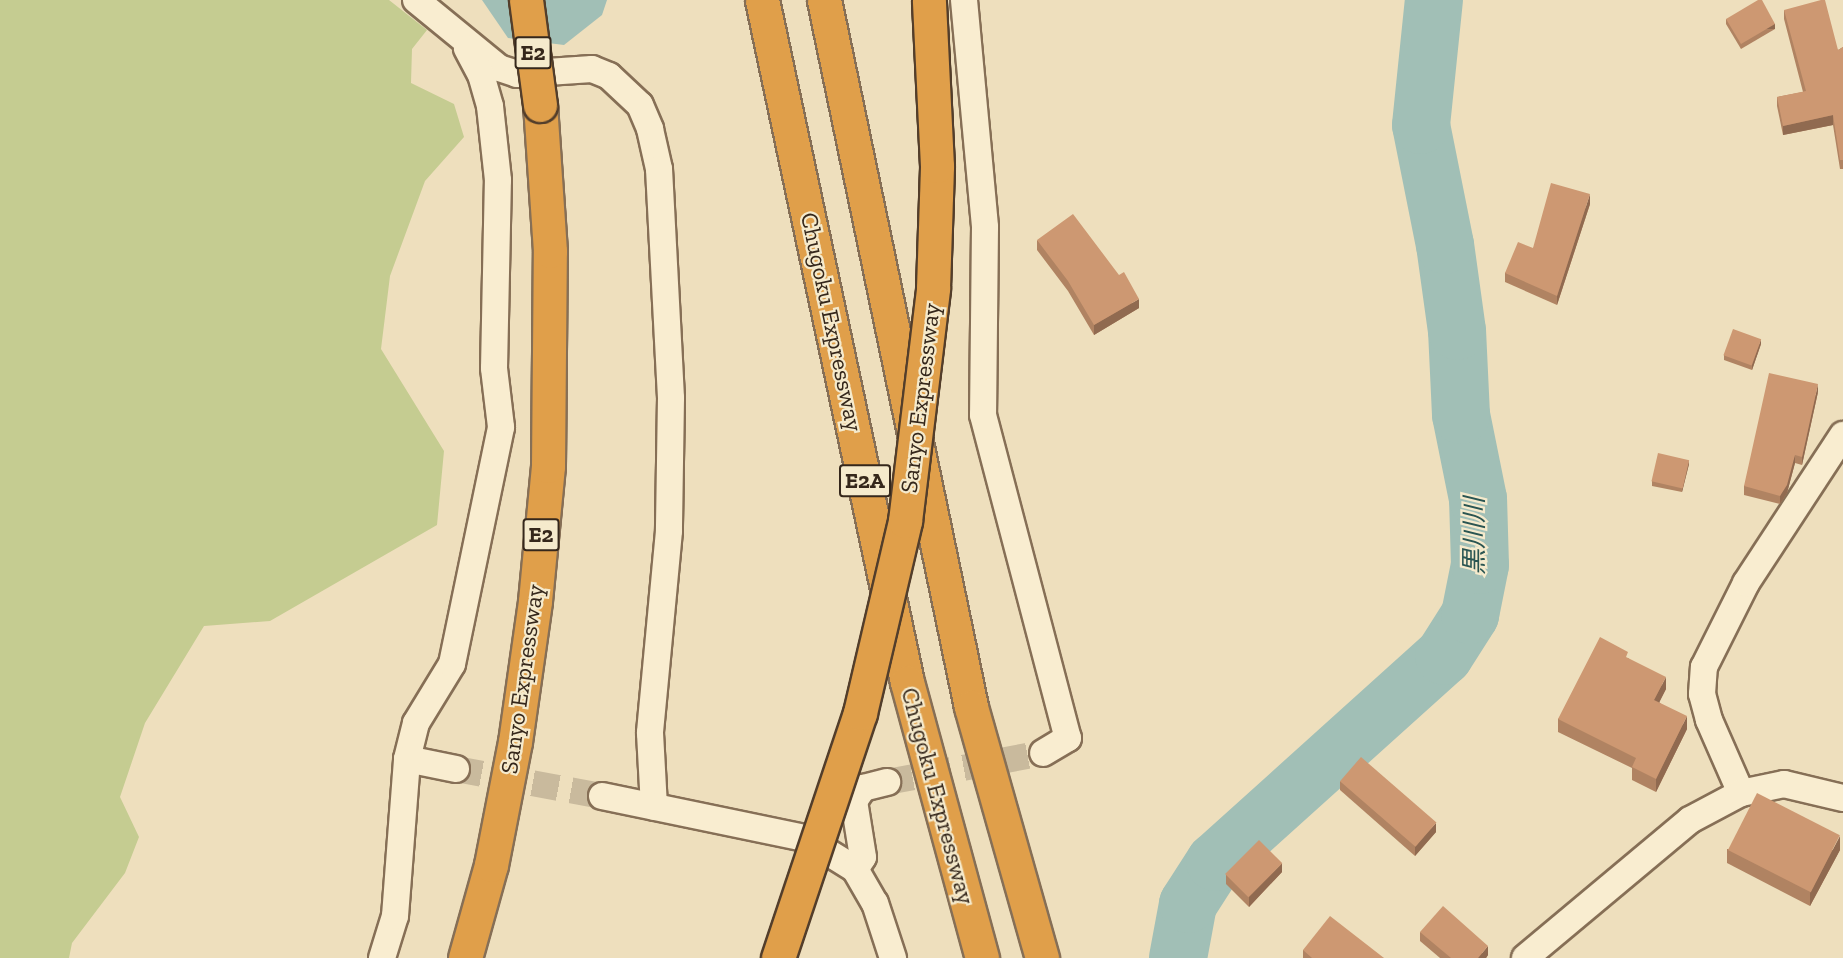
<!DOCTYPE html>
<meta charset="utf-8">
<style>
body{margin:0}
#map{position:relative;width:1843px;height:958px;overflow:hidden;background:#eedfbd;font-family:"Zilla Slab","Noto Sans JP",serif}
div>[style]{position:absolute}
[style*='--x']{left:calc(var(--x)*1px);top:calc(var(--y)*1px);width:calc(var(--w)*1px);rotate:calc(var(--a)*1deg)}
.green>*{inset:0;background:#c5cc91}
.water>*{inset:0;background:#a1bfb6}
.river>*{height:58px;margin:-29px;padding:0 29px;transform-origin:29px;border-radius:29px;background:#a1bfb6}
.street-tunnel>*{height:26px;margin-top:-13px;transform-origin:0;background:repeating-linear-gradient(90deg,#c9ba9d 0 26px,transparent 0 39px)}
.roads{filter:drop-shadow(2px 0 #866f56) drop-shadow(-2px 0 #866f56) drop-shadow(0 2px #866f56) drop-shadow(0 -2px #866f56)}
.street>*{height:26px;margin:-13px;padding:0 13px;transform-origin:13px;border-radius:13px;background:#f9edd0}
.highway>*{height:33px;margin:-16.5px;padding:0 16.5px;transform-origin:16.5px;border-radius:16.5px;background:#e09f4a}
.bridges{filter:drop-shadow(2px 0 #533e2b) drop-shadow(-2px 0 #533e2b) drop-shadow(0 2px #533e2b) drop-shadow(0 -2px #533e2b)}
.highway-bridge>*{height:33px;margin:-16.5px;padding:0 16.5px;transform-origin:16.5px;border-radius:16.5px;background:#e09f4a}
.wall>*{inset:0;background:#b08362}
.shaded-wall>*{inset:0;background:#906a50;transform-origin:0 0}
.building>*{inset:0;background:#cd9872;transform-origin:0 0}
span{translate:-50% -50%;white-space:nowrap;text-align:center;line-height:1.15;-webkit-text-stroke:4.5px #f5eacc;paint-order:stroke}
.shield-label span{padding:2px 4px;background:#f5eacc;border:2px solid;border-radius:4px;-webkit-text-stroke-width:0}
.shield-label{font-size:22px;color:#35271b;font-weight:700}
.street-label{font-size:24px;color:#35271b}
.water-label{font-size:26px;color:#2a5552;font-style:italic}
</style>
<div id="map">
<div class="green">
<i style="clip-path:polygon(0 0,389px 0,427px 30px,412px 49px,411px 83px,454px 104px,464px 137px,425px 181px,390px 276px,381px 349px,444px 451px,437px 525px,270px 621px,204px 626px,145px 723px,120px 797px,139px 837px,125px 873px,72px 943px,69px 958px,0 958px)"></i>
</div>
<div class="water">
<i style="clip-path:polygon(482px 0,607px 0,602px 15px,564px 45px,508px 38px)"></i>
</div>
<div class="river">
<i style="--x:1178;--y:958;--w:55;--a:-79.5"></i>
<i style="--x:1188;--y:904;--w:50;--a:-57.3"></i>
<i style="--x:1215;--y:862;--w:308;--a:-42"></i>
<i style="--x:1444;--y:656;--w:49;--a:-57.6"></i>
<i style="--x:1470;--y:615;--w:51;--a:-78.7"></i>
<i style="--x:1480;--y:565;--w:66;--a:-91.7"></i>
<i style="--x:1478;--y:499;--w:86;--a:-101.4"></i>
<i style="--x:1461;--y:415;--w:84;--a:-92.7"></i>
<i style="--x:1457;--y:331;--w:87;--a:-97.9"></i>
<i style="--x:1445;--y:245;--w:122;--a:-101.3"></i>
<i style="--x:1421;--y:125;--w:126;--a:-84.1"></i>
</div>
<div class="street-tunnel">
<i style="--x:456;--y:769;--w:148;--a:10.5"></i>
<i style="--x:887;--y:782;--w:159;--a:-10.5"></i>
</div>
<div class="roads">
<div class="street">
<i style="--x:416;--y:0;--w:107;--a:39.3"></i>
<i style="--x:499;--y:68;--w:19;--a:18"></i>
<i style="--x:517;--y:74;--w:75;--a:-3.8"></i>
<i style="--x:592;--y:69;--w:18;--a:22"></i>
<i style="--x:609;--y:76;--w:42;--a:43.1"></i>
<i style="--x:640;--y:105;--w:26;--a:67"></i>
<i style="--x:650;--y:129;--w:41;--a:77.3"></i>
<i style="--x:659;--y:169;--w:229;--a:87"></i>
<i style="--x:671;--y:398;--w:133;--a:90.9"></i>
<i style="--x:669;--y:531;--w:203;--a:95.4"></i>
<i style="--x:650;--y:733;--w:74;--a:86.9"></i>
<i style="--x:964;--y:0;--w:228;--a:84.7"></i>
<i style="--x:985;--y:227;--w:188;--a:90.6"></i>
<i style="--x:983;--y:415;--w:334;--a:75.3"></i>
<i style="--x:1068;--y:738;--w:29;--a:149"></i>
<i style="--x:456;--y:769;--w:50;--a:-168.5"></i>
<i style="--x:407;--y:759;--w:37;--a:-76"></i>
<i style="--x:416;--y:723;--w:69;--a:-58.6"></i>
<i style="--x:452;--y:664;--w:242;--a:-78.3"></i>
<i style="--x:501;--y:427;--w:59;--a:-96.8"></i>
<i style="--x:494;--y:368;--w:188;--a:-88.8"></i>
<i style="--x:498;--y:180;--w:74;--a:-96.2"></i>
<i style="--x:490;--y:106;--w:32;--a:-106"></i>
<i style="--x:481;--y:75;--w:30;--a:-118"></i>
<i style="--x:1741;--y:793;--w:80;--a:-113.7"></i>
<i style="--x:1709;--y:720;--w:27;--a:-105"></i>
<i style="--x:1702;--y:694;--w:27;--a:-86"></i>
<i style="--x:1704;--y:667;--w:94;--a:-63.4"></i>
<i style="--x:1746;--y:583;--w:177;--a:-56.8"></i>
<i style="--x:602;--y:796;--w:207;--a:11.7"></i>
<i style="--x:805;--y:838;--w:59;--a:31.8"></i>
<i style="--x:855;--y:869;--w:39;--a:60"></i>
<i style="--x:875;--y:903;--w:58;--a:71.9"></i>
<i style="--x:855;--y:869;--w:14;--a:-56"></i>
<i style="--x:863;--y:857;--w:57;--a:-99.1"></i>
<i style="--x:854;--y:801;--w:16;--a:-55"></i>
<i style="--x:863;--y:788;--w:25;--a:-14"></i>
<i style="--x:382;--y:958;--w:44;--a:-72.8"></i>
<i style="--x:395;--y:916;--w:157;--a:-85.6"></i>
<i style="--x:1525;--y:958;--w:215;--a:-39.9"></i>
<i style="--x:1690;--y:820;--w:58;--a:-27.9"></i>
<i style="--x:1741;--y:793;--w:44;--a:-11.8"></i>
<i style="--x:1784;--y:784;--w:61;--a:13.3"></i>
</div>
<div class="highway">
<i style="--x:762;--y:0;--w:697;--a:78"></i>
<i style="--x:907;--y:682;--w:286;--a:74.8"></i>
<i style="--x:824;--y:0;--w:722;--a:78.25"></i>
<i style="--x:971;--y:707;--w:261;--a:74.2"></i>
<i style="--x:465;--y:958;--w:97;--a:-74.4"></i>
<i style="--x:491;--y:865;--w:125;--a:-79"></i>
<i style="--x:515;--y:742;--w:142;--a:-81.9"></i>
<i style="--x:535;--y:601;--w:136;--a:-84.5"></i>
<i style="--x:548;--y:466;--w:215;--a:-89.5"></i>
<i style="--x:550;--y:251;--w:146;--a:-93.9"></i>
</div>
</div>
<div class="bridges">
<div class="highway-bridge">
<i style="--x:526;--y:0;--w:106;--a:82.4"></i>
<i style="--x:778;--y:958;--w:258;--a:-71.5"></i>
<i style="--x:860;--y:713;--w:197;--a:-76.8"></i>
<i style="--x:905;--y:521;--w:235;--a:-83.1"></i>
<i style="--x:933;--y:288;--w:122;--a:-88.1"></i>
<i style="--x:937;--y:166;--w:166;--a:-92.8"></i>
</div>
</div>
<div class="wall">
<i style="clip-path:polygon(1784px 10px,1838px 50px,1843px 47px,1843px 169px,1840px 169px,1833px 125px,1783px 135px,1777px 106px,1777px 97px,1803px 92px,1784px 19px)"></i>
<i style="clip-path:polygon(1726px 19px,1775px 29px,1741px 49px,1726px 24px)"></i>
<i style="clip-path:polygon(1590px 204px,1557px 305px,1505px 282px,1505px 273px,1533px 248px)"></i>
<i style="clip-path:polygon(1037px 240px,1139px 308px,1094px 335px,1068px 291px,1037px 250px)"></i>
<i style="clip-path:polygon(1761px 344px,1752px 370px,1724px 360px,1724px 355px)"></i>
<i style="clip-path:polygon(1818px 392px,1802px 465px,1795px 463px,1787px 493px,1780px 504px,1744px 495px,1744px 486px)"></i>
<i style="clip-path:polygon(1689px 464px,1682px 492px,1652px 486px,1652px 481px)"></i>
<i style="clip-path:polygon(1628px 658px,1666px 689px,1659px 702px,1687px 729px,1656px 792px,1632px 780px,1632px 768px,1558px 732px,1558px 719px)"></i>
<i style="clip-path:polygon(1340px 781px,1436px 832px,1415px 856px,1340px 790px)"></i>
<i style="clip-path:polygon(1727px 849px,1840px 850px,1810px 906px,1727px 863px)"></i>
<i style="clip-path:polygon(1282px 872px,1249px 907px,1226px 884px,1226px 875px)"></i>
<i style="clip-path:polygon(1420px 932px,1488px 955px,1486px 958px,1440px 958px,1420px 941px)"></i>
<i style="clip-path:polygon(1303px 950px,1384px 958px,1303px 958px)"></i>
</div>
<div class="shaded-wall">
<i style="left:1775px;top:24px;width:5px;height:39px;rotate:90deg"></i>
<i style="clip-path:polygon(1833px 115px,1833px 125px,1783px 135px,1783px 126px)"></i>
<i style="clip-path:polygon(1590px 194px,1590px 204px,1557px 305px,1557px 296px)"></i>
<i style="clip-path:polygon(1139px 299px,1139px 308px,1094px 335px,1094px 325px)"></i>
<i style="clip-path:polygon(1761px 339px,1761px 344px,1752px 370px,1752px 365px)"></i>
<i style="clip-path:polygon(1818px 384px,1818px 392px,1802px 465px,1802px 457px)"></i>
<i style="clip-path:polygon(1795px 455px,1795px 463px,1787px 493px,1780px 504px,1780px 496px)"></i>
<i style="clip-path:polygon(1689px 460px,1689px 464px,1682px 492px,1682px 487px)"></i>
<i style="clip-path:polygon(1666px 677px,1666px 689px,1654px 713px,1654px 700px)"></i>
<i style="clip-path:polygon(1687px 716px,1687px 729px,1656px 792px,1656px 779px)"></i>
<i style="clip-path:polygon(1436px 823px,1436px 832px,1415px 856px,1415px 846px)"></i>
<i style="clip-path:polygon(1840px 836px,1840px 850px,1810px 906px,1810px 893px)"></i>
<i style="clip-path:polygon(1282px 863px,1282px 872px,1249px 907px,1249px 897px)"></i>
<i style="clip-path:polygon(1488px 946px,1488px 955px,1486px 958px,1478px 958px)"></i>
</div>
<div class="building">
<i style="clip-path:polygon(1758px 0,1762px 0,1775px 24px,1741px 44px,1726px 19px)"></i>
<i style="clip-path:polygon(1821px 0,1825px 0,1838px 50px,1843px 47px,1843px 160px,1840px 160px,1833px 115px,1783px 126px,1777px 97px,1806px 91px,1784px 10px)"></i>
<i style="clip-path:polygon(1551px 183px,1590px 194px,1557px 296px,1505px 273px,1518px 242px,1533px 248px)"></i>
<i style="clip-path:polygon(1073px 214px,1119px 275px,1124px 272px,1139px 299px,1094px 325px,1068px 281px,1037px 240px)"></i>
<i style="left:1733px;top:329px;width:30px;height:28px;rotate:20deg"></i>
<i style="clip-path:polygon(1769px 373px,1818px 384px,1802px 457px,1795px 455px,1787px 485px,1780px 496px,1744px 486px)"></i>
<i style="left:1658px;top:453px;width:32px;height:29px;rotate:13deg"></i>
<i style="clip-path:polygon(1600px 637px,1628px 652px,1626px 657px,1666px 677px,1654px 700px,1687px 716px,1656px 779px,1632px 767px,1636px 758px,1558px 719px)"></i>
<i style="left:1361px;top:757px;width:100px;height:32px;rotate:41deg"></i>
<i style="left:1757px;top:793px;width:93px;height:64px;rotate:27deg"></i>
<i style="left:1259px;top:840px;width:33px;height:48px;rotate:45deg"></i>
<i style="clip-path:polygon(1443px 906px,1488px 946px,1478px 958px,1451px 958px,1420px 932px)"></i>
<i style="clip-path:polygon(1330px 916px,1384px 958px,1312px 958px,1303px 950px)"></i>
</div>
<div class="shield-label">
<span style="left:533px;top:53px">E2</span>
<span style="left:865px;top:481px">E2A</span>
<span style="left:541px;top:535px">E2</span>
</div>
<div class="street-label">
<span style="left:832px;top:322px;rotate:78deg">Chugoku Expressway</span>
<span style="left:920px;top:398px;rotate:-83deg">Sanyo Expressway</span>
<span style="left:522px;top:679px;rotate:-82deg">Sanyo Expressway</span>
<span style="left:938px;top:796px;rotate:75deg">Chugoku Expressway</span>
</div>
<div class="water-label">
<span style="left:1475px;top:536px;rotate:-90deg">黒川川</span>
</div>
</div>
